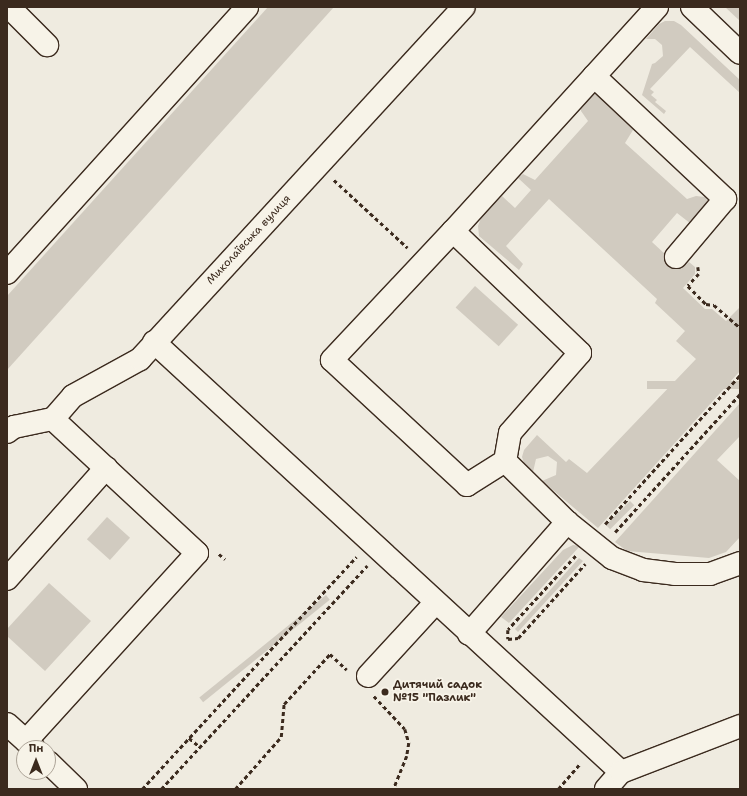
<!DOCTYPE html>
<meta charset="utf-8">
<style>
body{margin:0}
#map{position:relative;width:747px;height:796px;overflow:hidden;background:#efebe0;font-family:"Shantell Sans",sans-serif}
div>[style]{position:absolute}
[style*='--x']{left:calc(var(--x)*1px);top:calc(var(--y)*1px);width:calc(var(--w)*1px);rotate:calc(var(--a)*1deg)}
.green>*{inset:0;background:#d1cbc0;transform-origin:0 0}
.path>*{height:2.5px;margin-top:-1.25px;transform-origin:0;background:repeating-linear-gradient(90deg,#3b2a1e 0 4px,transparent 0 7px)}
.roads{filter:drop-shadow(1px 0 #3b2a1e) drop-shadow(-1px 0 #3b2a1e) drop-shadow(0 1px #3b2a1e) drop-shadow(0 -1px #3b2a1e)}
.minor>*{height:22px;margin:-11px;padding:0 11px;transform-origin:11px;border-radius:11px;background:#f7f3e8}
.dots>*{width:11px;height:11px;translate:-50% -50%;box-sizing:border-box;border:2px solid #f7f3e8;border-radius:50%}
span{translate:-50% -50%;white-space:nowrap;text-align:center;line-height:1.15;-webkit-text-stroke:3.5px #f7f3e8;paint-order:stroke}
.street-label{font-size:11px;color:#3b2a1e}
.poi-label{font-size:11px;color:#3b2a1e;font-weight:700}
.left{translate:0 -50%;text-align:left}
.frame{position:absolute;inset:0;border:8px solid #3b2a1e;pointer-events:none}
.north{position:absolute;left:16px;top:740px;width:40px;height:40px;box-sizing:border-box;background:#f7f3e8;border:1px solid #aca397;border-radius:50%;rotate:0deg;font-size:11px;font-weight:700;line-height:16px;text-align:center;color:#3b2a1e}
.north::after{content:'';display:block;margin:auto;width:14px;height:18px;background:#3b2a1e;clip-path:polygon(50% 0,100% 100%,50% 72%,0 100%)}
</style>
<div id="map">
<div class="green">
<i style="clip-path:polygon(268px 7px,334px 7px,7px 370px,7px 296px)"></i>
<i style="clip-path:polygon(725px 7px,740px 7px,740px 21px)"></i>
<i style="clip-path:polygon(665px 21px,674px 21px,681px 25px,740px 80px,740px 93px,690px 47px,650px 89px,654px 92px,651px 95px,657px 100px,655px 102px,666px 111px,664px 114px,642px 95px,652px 64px,655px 63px,663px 56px,662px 45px,655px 39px,646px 39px,659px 24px)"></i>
<i style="clip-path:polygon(594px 94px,600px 95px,631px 123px,633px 130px,625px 143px,687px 199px,696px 196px,705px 197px,710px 204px,695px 227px,677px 213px,652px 242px,681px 269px,689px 262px,695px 267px,695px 274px,683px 288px,705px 309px,712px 309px,726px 321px,740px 307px,740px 371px,598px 528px,542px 481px,556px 475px,557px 462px,548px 456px,536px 459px,533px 472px,524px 463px,522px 457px,524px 450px,537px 435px,566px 462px,569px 459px,587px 473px,696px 359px,676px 341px,685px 331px,655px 303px,657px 299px,549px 199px,506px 246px,523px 264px,519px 270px,479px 236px,478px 226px,481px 218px,502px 196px,515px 208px,531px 190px,518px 178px,523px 174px,535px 180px,588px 121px,581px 111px,580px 104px,586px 96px)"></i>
<i style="left:475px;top:286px;width:58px;height:29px;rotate:42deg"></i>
<i style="left:740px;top:381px;width:8px;height:93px;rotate:90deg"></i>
<i style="clip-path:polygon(740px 403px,740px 436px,717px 460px,740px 481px,740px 537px,726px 552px,709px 558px,627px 551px,615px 542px)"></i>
<i style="left:630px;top:501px;width:6px;height:34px;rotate:45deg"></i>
<i style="left:107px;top:517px;width:31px;height:30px;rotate:42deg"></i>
<i style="clip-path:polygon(573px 545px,580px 546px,509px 623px,501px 617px,563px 550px)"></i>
<i style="clip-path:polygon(579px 558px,583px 561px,518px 632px,515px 629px)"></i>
<i style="clip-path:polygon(49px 583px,91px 621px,45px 671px,7px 636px,7px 629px)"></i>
<i style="left:326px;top:595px;width:6px;height:163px;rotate:51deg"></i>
</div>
<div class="path">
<i style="--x:334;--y:180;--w:100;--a:42.6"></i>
<i style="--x:698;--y:267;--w:7;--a:82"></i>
<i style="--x:699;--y:274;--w:16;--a:133"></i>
<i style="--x:688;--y:286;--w:25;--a:45"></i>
<i style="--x:706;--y:304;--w:8;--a:7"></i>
<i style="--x:714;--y:305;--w:35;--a:41"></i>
<i style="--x:605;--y:524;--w:201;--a:-47.8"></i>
<i style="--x:615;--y:532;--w:186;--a:-47.8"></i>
<i style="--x:219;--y:554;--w:8;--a:40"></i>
<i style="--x:576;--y:556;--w:100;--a:132.6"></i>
<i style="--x:508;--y:630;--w:9;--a:90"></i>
<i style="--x:508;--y:639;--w:10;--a:-6"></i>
<i style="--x:518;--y:638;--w:100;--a:-47.8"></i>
<i style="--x:374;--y:696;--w:45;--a:46.8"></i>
<i style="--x:405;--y:729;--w:15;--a:74"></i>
<i style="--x:409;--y:743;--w:13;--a:99"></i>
<i style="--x:407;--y:756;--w:35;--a:112"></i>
<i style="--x:189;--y:738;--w:14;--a:39"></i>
<i style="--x:142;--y:789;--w:316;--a:-47.3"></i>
<i style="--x:161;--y:789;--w:304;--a:-47.3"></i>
<i style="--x:235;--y:789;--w:69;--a:-48.5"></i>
<i style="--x:281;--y:737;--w:33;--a:-85"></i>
<i style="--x:284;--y:704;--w:68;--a:-47.4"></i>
<i style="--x:330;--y:654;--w:23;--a:43"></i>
<i style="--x:558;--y:789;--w:33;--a:-49"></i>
</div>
<div class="roads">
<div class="minor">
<i style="--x:9;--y:7;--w:54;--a:45"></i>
<i style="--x:657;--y:7;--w:303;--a:132.3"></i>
<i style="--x:453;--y:231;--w:176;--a:43.8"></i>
<i style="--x:580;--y:353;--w:106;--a:131.2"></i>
<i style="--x:510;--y:433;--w:28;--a:100"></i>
<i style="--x:505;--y:461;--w:87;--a:44.5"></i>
<i style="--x:567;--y:522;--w:58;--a:38.7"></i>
<i style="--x:612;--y:558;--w:33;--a:21"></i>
<i style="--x:643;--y:570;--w:32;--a:7"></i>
<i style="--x:675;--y:574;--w:35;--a:0"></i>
<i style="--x:710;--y:574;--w:32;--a:-20"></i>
<i style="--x:692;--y:7;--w:66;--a:43.8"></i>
<i style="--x:594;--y:76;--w:180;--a:43.2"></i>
<i style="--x:725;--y:199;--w:76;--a:130.2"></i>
<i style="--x:453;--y:231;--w:177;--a:133.2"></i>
<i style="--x:332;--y:360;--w:184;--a:42.8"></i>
<i style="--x:467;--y:485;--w:45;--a:-32.3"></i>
<i style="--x:7;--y:273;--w:358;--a:-47.9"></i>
<i style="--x:154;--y:342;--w:635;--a:42.64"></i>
<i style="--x:7;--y:432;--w:9;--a:-36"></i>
<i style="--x:14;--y:427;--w:40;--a:-12"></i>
<i style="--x:53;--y:419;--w:30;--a:-49"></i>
<i style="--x:73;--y:396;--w:77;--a:-28.9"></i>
<i style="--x:140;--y:359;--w:478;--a:-47.4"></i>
<i style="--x:7;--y:579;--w:149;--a:-48.3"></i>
<i style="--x:469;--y:634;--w:149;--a:-48.8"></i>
<i style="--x:368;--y:676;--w:100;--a:-47.4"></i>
<i style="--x:7;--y:724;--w:36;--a:42"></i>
<i style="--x:26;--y:741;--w:254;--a:-47.7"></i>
<i style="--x:197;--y:553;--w:197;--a:-137.1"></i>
<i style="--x:48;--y:762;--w:39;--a:44"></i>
<i style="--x:606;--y:789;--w:23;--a:-49"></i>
<i style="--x:621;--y:772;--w:128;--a:-21.1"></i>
</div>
</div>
<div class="dots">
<i style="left:385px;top:692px;background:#3b2a1e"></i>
</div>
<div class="street-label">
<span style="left:249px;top:240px;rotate:-47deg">Миколаївська вулиця</span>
</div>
<div class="poi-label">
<span class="left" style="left:393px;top:692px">Дитячий садок<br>№15 "Пазлик"</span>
</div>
<div class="frame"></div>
<div class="north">Пн</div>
</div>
